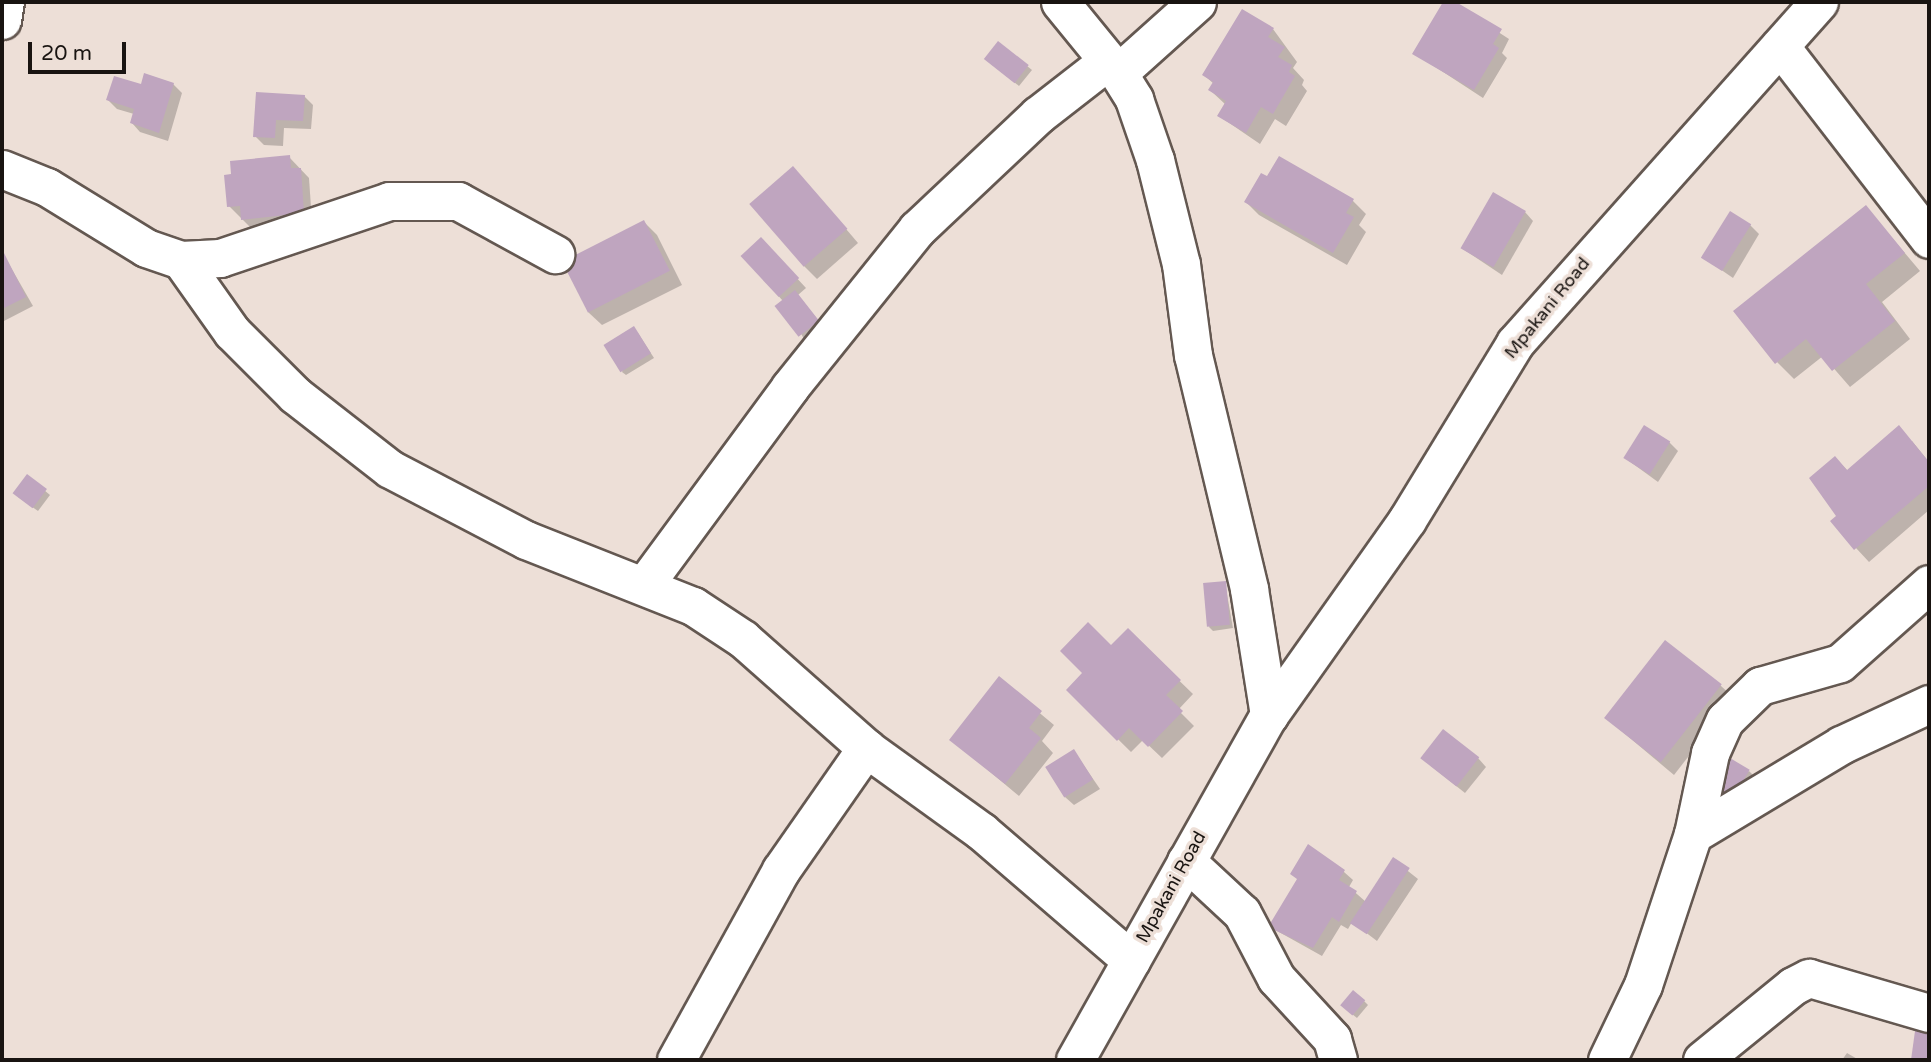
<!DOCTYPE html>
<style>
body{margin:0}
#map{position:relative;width:1931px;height:1062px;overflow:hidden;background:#eddfd7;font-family:"Varela Round",sans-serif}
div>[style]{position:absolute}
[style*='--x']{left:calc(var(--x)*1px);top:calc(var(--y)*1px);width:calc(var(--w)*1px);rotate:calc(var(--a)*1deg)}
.shadow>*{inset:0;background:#0003}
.building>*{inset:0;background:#bfa5bf;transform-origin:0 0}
.roads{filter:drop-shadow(2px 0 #645851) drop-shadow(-2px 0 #645851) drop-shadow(0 2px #645851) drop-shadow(0 -2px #645851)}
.street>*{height:37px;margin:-18.5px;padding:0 18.5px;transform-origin:18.5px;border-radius:18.5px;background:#fff}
span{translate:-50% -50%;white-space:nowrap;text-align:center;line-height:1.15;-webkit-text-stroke:7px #eddfd7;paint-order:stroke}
.street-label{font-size:18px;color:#191411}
.frame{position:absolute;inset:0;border:4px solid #191411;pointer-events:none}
.scale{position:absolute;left:28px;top:42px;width:98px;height:32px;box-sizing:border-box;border:4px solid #191411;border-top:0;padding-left:9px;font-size:21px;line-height:24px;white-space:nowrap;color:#191411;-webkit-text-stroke:5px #eddfd7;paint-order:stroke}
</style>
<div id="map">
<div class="shadow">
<i style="clip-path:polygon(1445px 2px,1452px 2px,1509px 39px,1502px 53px,1507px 58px,1483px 98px,1414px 53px)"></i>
<i style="clip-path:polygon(1273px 29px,1297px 62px,1293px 68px,1304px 80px,1302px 85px,1307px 91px,1286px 126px,1275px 119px,1260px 144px,1219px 116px,1226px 105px,1210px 90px,1214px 84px,1204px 75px)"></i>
<i style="clip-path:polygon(999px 43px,1032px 70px,1019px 86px,990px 63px)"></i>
<i style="clip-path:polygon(173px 84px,182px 93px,168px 141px,140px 132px,132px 123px,134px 114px,117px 109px,108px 100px,142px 86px)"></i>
<i style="clip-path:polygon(304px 96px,313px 105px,311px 129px,284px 128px,283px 146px,264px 145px,255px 136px)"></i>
<i style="clip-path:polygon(289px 157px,309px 178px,312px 222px,251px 228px,229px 206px)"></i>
<i style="clip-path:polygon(806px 182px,858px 243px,817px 279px,804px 266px)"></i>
<i style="clip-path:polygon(1353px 201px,1366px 214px,1359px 225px,1366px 232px,1347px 265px,1259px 215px,1246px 202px)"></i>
<i style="clip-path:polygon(1866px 207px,1920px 271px,1882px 302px,1910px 339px,1850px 387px,1823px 356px,1794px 379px,1777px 362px)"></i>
<i style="clip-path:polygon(1525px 212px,1533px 221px,1502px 275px,1463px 249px)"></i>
<i style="clip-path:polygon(644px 222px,657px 235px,682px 285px,602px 325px,588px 312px)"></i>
<i style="clip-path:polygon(1750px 225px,1759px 234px,1733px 278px,1704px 258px)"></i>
<i style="clip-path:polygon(769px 248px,806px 288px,798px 295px,822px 325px,804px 339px,783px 301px,742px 256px)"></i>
<i style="clip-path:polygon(2px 252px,33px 306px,2px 322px)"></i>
<i style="clip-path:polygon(638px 333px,654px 358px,626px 375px,622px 372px)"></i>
<i style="clip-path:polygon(1912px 441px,1929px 462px,1929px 510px,1869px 562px,1856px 548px,1839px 516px,1835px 458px,1848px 471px)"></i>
<i style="clip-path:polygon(1669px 442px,1678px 451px,1658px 482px,1625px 458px)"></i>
<i style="clip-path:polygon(27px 476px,50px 495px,38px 511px,18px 497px)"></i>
<i style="clip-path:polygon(1225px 583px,1233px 628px,1213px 631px,1209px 627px)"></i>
<i style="clip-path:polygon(1128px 631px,1193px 694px,1178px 710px,1194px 726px,1162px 758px,1143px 740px,1131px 752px,1068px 690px)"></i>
<i style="clip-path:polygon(999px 679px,1054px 725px,1042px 741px,1053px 753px,1019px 796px,952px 740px)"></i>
<i style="clip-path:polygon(1720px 685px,1734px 698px,1674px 775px,1606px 718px)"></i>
<i style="clip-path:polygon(1074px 751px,1100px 789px,1074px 805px,1065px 797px)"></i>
<i style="clip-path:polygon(1478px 758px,1486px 767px,1465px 793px,1431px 766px)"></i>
<i style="clip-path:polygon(1749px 771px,1753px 775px,1736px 804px,1718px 794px)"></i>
<i style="clip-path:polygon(1309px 847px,1344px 872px,1353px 880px,1349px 887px,1366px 902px,1394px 860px,1418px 879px,1377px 941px,1352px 922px,1348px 929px,1341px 925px,1322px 956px,1270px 927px,1298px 880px)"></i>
<i style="clip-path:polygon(1364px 1001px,1368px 1005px,1357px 1018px,1347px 1010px)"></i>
<i style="clip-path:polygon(1847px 1053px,1859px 1060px,1842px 1060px)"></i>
</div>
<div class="building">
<i style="clip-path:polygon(1443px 2px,1456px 2px,1502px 29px,1493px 44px,1499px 48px,1474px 90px,1412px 54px)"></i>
<i style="clip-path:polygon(1242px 9px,1274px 28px,1268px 37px,1285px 47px,1278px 57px,1292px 65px,1289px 72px,1295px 76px,1273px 114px,1261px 107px,1246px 133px,1217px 116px,1226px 101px,1208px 90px,1213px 82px,1202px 75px)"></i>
<i style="left:998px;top:41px;width:39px;height:23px;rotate:38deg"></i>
<i style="clip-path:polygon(144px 73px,174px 83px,159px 133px,130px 123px,134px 109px,106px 100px,114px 76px,141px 84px)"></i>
<i style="clip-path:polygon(256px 92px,305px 95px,303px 121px,276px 120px,275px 138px,253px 137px)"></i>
<i style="clip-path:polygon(290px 155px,291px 168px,301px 168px,304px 213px,241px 220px,240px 206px,227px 207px,224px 175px,231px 174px,230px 161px)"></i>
<i style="clip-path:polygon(1279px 156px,1354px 199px,1346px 213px,1354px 217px,1333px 253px,1244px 202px,1261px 173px,1267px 176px)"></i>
<i style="left:793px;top:166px;width:83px;height:58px;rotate:49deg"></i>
<i style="left:1493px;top:192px;width:38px;height:65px;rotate:30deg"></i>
<i style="clip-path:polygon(1866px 205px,1905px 253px,1866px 284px,1895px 321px,1832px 371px,1806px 339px,1775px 364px,1733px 311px)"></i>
<i style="left:1730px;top:211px;width:25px;height:55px;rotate:32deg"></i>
<i style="left:644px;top:220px;width:57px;height:92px;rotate:63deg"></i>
<i style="left:761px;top:237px;width:56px;height:28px;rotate:47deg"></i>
<i style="clip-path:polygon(2px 249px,26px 297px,2px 309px)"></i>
<i style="left:795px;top:290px;width:39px;height:26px;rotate:52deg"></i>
<i style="left:634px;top:326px;width:32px;height:36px;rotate:58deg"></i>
<i style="left:1644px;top:425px;width:31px;height:39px;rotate:32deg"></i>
<i style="clip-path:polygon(1899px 425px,1929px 462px,1929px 486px,1854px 550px,1830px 521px,1836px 516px,1809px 478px,1835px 456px,1847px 470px)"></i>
<i style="left:27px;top:474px;width:25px;height:24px;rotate:37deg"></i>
<i style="left:1226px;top:581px;width:44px;height:23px;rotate:85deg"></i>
<i style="clip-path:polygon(1088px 622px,1111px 645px,1128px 628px,1181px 680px,1166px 695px,1183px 711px,1148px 747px,1129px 728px,1117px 741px,1066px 690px,1082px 673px,1060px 651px)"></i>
<i style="left:1665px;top:640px;width:72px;height:99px;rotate:38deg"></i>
<i style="clip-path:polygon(999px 676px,1042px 711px,1029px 728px,1041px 738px,1005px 784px,949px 740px)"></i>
<i style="left:1443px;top:729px;width:46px;height:37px;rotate:38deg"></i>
<i style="left:1074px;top:749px;width:36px;height:34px;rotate:58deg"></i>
<i style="left:1730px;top:758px;width:23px;height:37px;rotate:31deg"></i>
<i style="clip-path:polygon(1308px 844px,1345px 870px,1339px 880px,1357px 891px,1339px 922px,1332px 917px,1313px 948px,1268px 927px,1297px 879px,1290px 874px)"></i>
<i style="left:1393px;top:857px;width:20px;height:79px;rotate:33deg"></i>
<i style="left:1353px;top:990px;width:16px;height:20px;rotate:40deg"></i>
<i style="clip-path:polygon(1915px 1031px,1929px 1033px,1929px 1060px,1911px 1060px)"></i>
</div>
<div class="roads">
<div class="street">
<i style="--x:1060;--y:2;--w:92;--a:50.8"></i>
<i style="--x:1118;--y:73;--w:31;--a:58"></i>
<i style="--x:1134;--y:99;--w:65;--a:71"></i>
<i style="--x:1155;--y:160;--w:107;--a:76"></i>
<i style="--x:1181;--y:264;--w:92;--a:82.5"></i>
<i style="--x:1193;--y:355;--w:241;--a:76.5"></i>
<i style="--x:1249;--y:589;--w:128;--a:81"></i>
<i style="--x:2;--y:20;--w:18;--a:-81"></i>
<i style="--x:1780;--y:46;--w:244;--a:52.3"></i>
<i style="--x:1118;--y:73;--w:106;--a:-41.9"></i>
<i style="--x:2;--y:169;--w:48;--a:21.8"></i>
<i style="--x:47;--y:187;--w:116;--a:31.6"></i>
<i style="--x:146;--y:248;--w:37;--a:19"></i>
<i style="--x:181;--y:260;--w:39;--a:-3"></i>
<i style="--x:220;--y:258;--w:178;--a:-18.6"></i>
<i style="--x:389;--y:201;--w:69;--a:0"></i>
<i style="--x:458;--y:201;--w:111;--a:28.7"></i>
<i style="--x:181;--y:260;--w:88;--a:54.7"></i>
<i style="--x:232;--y:332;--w:89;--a:45"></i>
<i style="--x:295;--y:395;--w:120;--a:37.9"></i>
<i style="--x:390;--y:469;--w:153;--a:27.6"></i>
<i style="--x:526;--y:540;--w:180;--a:21.6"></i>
<i style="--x:693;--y:606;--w:60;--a:33.4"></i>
<i style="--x:743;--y:639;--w:164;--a:41.5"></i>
<i style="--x:866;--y:748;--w:142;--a:35.8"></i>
<i style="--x:981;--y:831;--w:198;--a:40.7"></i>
<i style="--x:645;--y:584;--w:245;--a:-53.6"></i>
<i style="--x:790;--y:387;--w:203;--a:-51.2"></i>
<i style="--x:917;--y:229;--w:166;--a:-43.3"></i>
<i style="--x:1038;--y:115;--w:86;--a:-37.9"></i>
<i style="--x:1693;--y:834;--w:173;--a:-31"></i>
<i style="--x:1841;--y:745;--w:97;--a:-25"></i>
<i style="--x:1186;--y:861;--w:76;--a:42.9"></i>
<i style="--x:1242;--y:913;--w:73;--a:62.4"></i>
<i style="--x:1276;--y:978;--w:83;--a:47.4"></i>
<i style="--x:1332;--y:1039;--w:22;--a:74"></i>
<i style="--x:676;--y:1060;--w:217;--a:-61.1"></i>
<i style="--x:781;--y:870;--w:149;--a:-55.1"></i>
<i style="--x:1075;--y:1060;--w:396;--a:-60.7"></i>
<i style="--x:1269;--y:715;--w:239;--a:-54.7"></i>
<i style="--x:1407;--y:520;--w:207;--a:-58.6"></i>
<i style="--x:1515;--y:343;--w:457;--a:-48.3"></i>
<i style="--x:1607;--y:1060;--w:83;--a:-64.4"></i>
<i style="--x:1643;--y:985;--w:159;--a:-71.7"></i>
<i style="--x:1693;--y:834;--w:83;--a:-78.1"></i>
<i style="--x:1710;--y:753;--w:36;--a:-66"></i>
<i style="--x:1725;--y:720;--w:49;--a:-44.2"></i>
<i style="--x:1760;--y:686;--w:83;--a:-16"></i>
<i style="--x:1840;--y:663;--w:119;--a:-41.6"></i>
<i style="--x:1702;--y:1060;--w:117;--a:-39.1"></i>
<i style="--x:1793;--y:986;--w:18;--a:-27"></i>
<i style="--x:1809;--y:978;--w:125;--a:16.3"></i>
</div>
</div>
<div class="street-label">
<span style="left:1547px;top:308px;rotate:-51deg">Mpakani Road</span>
<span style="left:1171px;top:887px;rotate:-61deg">Mpakani Road</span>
</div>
<div class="frame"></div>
<div class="scale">20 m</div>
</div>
